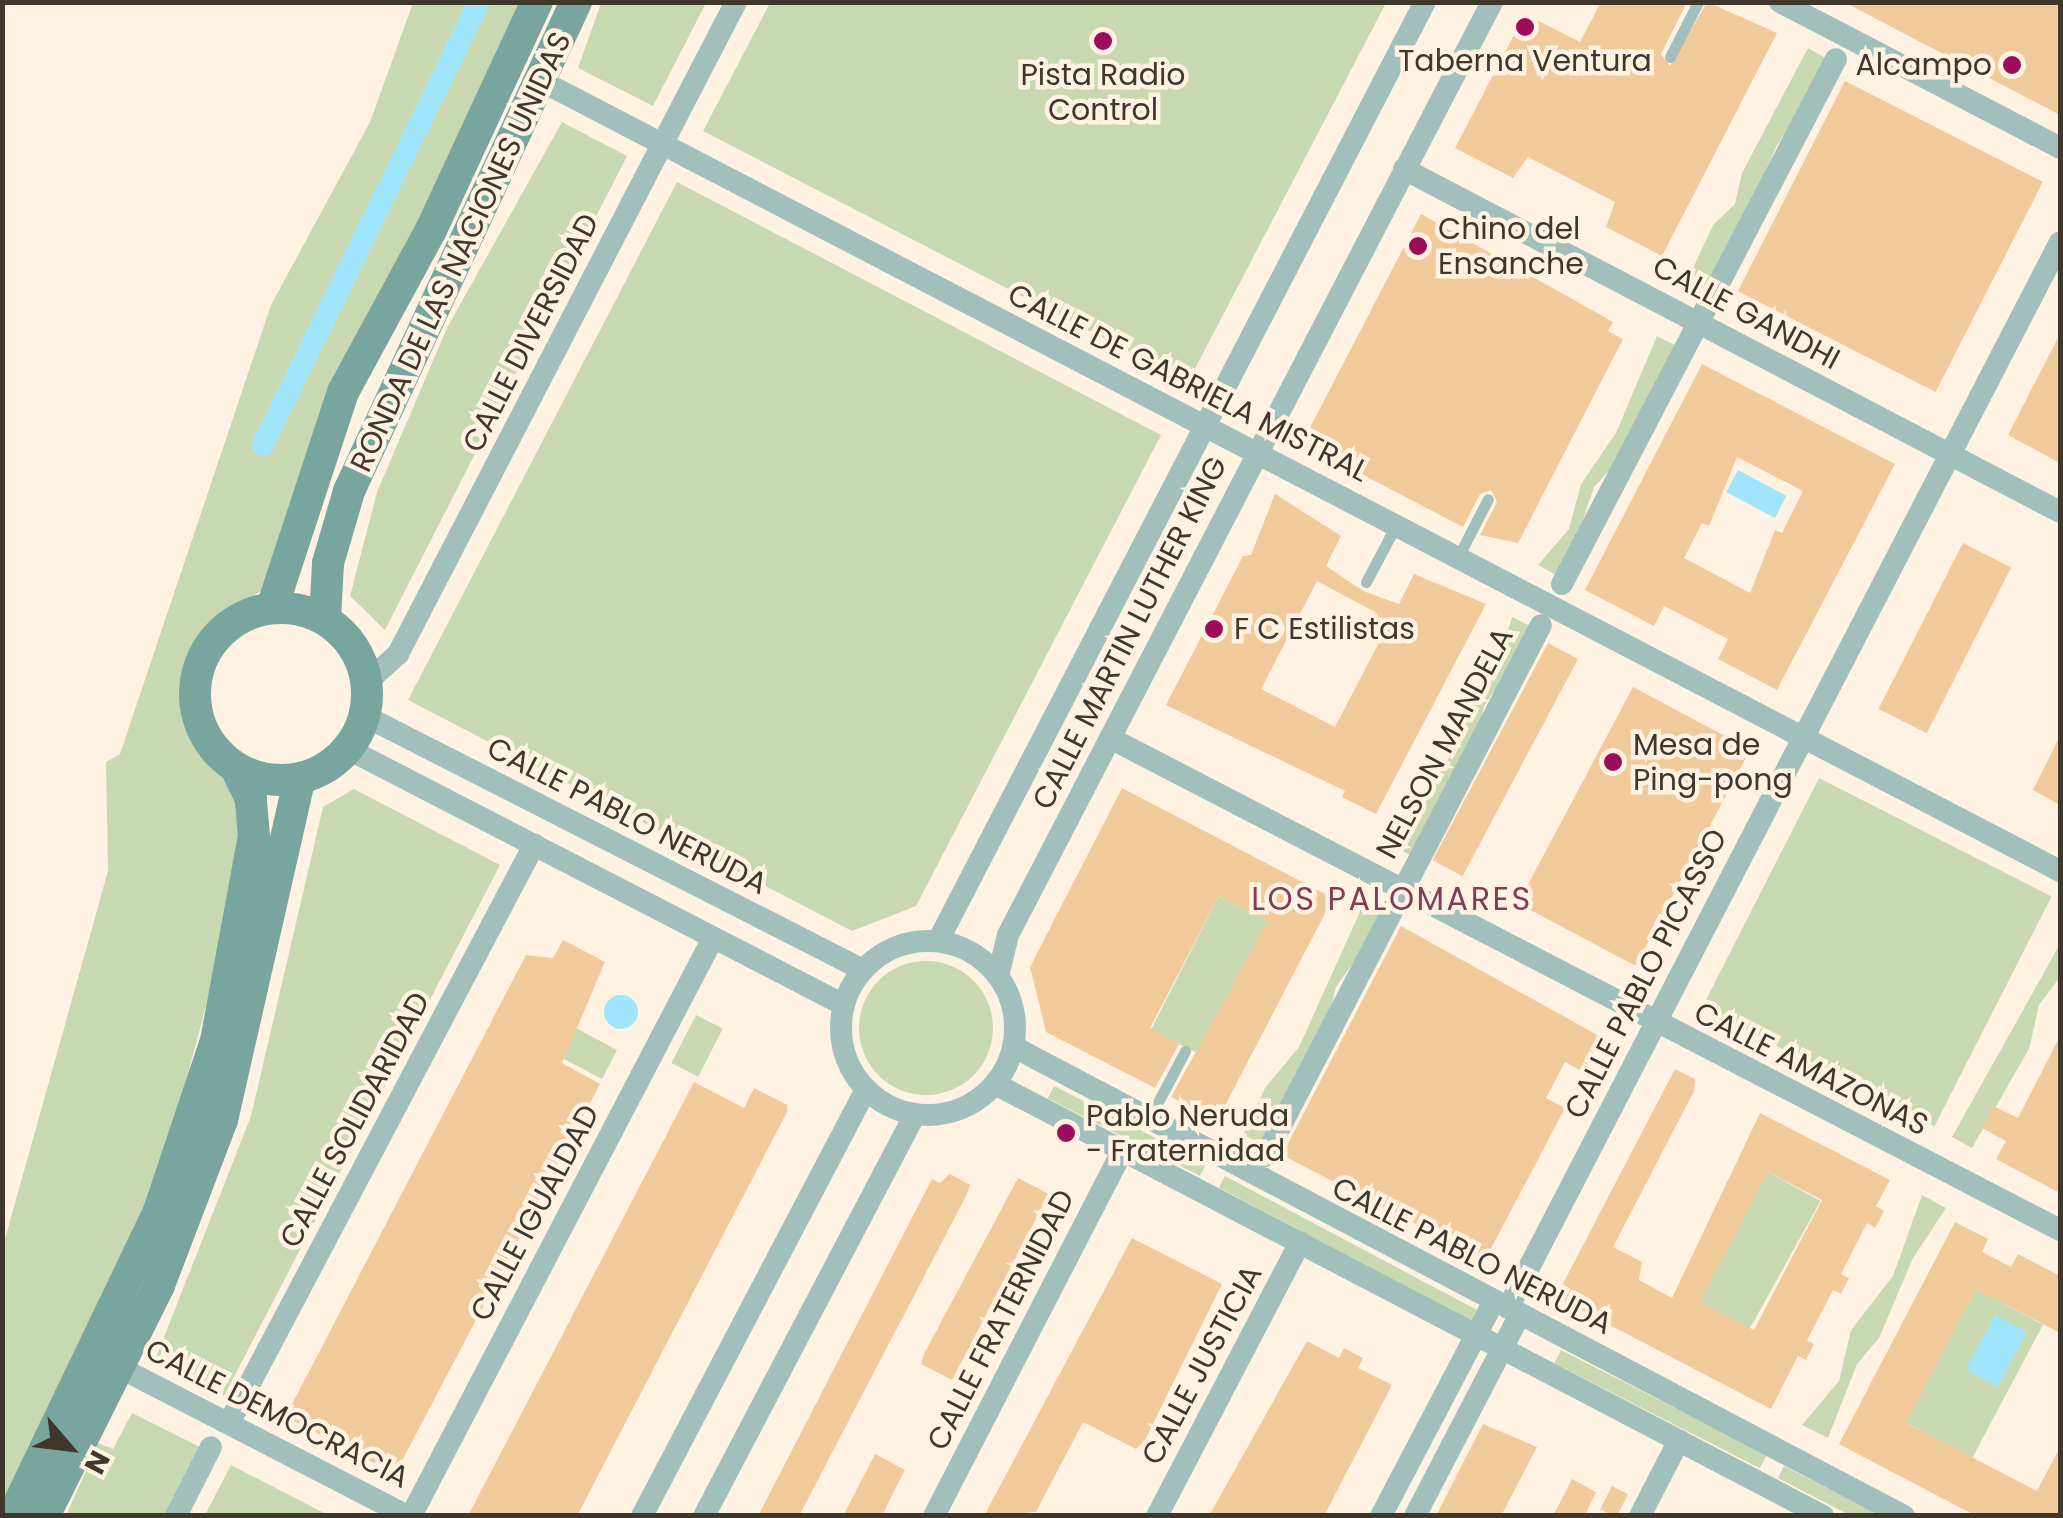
<!DOCTYPE html>
<style>
body{margin:0}
#map{position:relative;width:2063px;height:1518px;overflow:hidden;background:#fff2e2;font-family:Poppins,sans-serif}
div>[style]{position:absolute}
[style*='--x']{left:calc(var(--x)*1px);top:calc(var(--y)*1px);width:calc(var(--w)*1px);rotate:calc(var(--a)*1deg)}
.green>*{inset:0;background:#c8d9b1;transform-origin:0 0}
.round{border-radius:50%}
.water>*{inset:0;background:#a1e5fb;transform-origin:0 0}
.canal>*{height:22px;margin:-11px;padding:0 11px;transform-origin:11px;border-radius:11px;background:#a1e5fb}
.building>*{inset:0;background:#f1ca9c;transform-origin:0 0}
.lane>*{height:11px;margin:-5.5px;padding:0 5.5px;transform-origin:5.5px;border-radius:5.5px;background:#a2c0bb}
.street>*{height:22px;margin:-11px;padding:0 11px;transform-origin:11px;border-radius:11px;background:#a2c0bb}
.street>.ring{margin:-11px;padding:0;box-sizing:content-box;background:none;border:22px solid #a2c0bb;border-radius:50%}
.secondary>*{height:32px;margin:-16px;padding:0 16px;transform-origin:16px;border-radius:16px;background:#78a69f}
.secondary>.ring{margin:-16px;padding:0;box-sizing:content-box;background:none;border:32px solid #78a69f;border-radius:50%}
.dots>*{width:28px;height:28px;translate:-50% -50%;box-sizing:border-box;border:5px solid #fff2e2;border-radius:50%}
span{translate:-50% -50%;white-space:nowrap;text-align:center;line-height:1.15;-webkit-text-stroke:9px #fff2e2;paint-order:stroke}
.poi-label{font-size:30px;color:#3f362c}
.right{translate:-100% -50%;text-align:right}
.left{translate:0 -50%;text-align:left}
.street-label{font-size:30px;color:#3f362c}
.neighbourhood-label{font-size:32px;color:#813c57;letter-spacing:2.5px}
.frame{position:absolute;inset:0;border:5px solid #3f362c;pointer-events:none}
.north{position:absolute;left:20px;top:1398px;width:100px;height:100px;-webkit-text-stroke:8px #fff2e2;paint-order:stroke;rotate:118deg;font-size:28px;font-weight:700;line-height:40px;text-align:center;color:#3f362c}
.north::after{content:'';display:block;margin:auto;width:35px;height:45px;background:#3f362c;clip-path:polygon(50% 0,100% 100%,50% 72%,0 100%)}
</style>
<div id="map">
<div class="green">
<i style="clip-path:polygon(413px 3px,526px 3px,263px 590px,215px 618px,186px 658px,180px 695px,190px 733px,238px 791px,244px 814px,230px 915px,164px 1164px,3px 1505px,3px 1246px,108px 871px,106px 762px,120px 754px,271px 305px,370px 122px)"></i>
<i style="clip-path:polygon(601px 3px,706px 3px,653px 106px,578px 68px)"></i>
<i style="clip-path:polygon(770px 3px,770px 2px,1386px 3px,1188px 382px,703px 131px)"></i>
<i style="clip-path:polygon(1808px 48px,1832px 62px,1777px 145px,1713px 290px,1689px 277px,1713px 225px,1735px 204px,1742px 173px)"></i>
<i style="clip-path:polygon(562px 122px,627px 156px,385px 630px,350px 596px,377px 492px,447px 328px)"></i>
<i style="clip-path:polygon(677px 182px,1161px 435px,916px 906px,852px 931px,408px 700px)"></i>
<i style="clip-path:polygon(1657px 336px,1677px 346px,1625px 453px,1594px 487px,1563px 579px,1538px 565px,1569px 529px,1581px 484px,1616px 433px)"></i>
<i style="clip-path:polygon(1512px 617px,1536px 629px,1484px 706px,1471px 751px,1412px 856px,1392px 846px,1450px 756px,1466px 703px,1498px 665px)"></i>
<i style="left:1819px;top:778px;width:261px;height:258px;rotate:27deg"></i>
<i style="clip-path:polygon(354px 789px,500px 865px,224px 1396px,155px 1360px,251px 1116px,323px 807px)"></i>
<i style="left:1219px;top:896px;width:55px;height:150px;rotate:27deg"></i>
<i style="clip-path:polygon(1363px 905px,1386px 917px,1336px 987px,1321px 1045px,1262px 1144px,1243px 1135px,1265px 1088px,1299px 1047px)"></i>
<i style="clip-path:polygon(2060px 944px,2060px 977px,2039px 1005px,2029px 1049px,1972px 1148px,1952px 1137px)"></i>
<i class="round" style="left:859px;top:961px;width:134px;height:134px"></i>
<i style="left:696px;top:1015px;width:30px;height:54px;rotate:27deg"></i>
<i style="clip-path:polygon(572px 1026px,617px 1050px,602px 1079px,564px 1059px)"></i>
<i style="left:1054px;top:1086px;width:171px;height:14px;rotate:27deg"></i>
<i style="left:1768px;top:1172px;width:60px;height:147px;rotate:29deg"></i>
<i style="left:1225px;top:1176px;width:285px;height:13px;rotate:28deg"></i>
<i style="clip-path:polygon(1922px 1195px,1946px 1208px,1913px 1258px,1879px 1338px,1857px 1364px,1828px 1438px,1802px 1425px,1839px 1381px,1851px 1330px,1893px 1276px)"></i>
<i style="left:1976px;top:1289px;width:76px;height:151px;rotate:28deg"></i>
<i style="left:1561px;top:1350px;width:231px;height:15px;rotate:27deg"></i>
<i style="clip-path:polygon(132px 1413px,202px 1448px,167px 1515px,66px 1516px,98px 1443px,113px 1449px)"></i>
<i style="clip-path:polygon(231px 1465px,328px 1515px,205px 1515px)"></i>
<i style="clip-path:polygon(1784px 1466px,1880px 1515px,1849px 1515px,1778px 1478px)"></i>
</div>
<div class="water">
<i style="left:1738px;top:470px;width:55px;height:25px;rotate:28deg"></i>
<i class="round" style="left:604px;top:995px;width:34px;height:34px"></i>
<i style="left:1995px;top:1315px;width:36px;height:62px;rotate:28deg"></i>
</div>
<div class="canal">
<i style="--x:263;--y:445;--w:493;--a:-64"></i>
</div>
<div class="building">
<i style="clip-path:polygon(1601px 2px,1687px 2px,1661px 54px,1670px 66px,1707px 2px,1777px 33px,1662px 256px,1606px 227px,1615px 202px,1528px 157px,1513px 178px,1455px 148px,1525px 14px,1580px 42px)"></i>
<i style="clip-path:polygon(1844px 2px,2060px 2px,2060px 115px)"></i>
<i style="left:1845px;top:81px;width:222px;height:236px;rotate:27deg"></i>
<i style="clip-path:polygon(1421px 214px,1613px 322px,1608px 331px,1623px 339px,1518px 543px,1480px 535px,1497px 502px,1491px 490px,1480px 494px,1463px 527px,1302px 443px)"></i>
<i style="clip-path:polygon(2060px 334px,2060px 463px,2008px 435px)"></i>
<i style="clip-path:polygon(evenodd,1702px 364px,1895px 464px,1777px 690px,1718px 659px,1728px 639px,1664px 606px,1654px 626px,1585px 590px,1702px 364px,1737px 457px,1803px 491px,1782px 533px,1775px 530px,1750px 593px,1684px 558px,1702px 523px,1709px 526px,1737px 457px)"></i>
<i style="clip-path:polygon(evenodd,1275px 494px,1341px 536px,1326px 566px,1363px 591px,1399px 604px,1414px 574px,1486px 604px,1376px 814px,1342px 797px,1345px 791px,1166px 705px,1243px 556px,1251px 555px,1275px 494px,1317px 581px,1375px 612px,1369px 622px,1385px 631px,1335px 727px,1261px 689px,1317px 581px)"></i>
<i style="left:1963px;top:543px;width:54px;height:186px;rotate:27deg"></i>
<i style="left:1548px;top:643px;width:34px;height:246px;rotate:28deg"></i>
<i style="left:1633px;top:687px;width:133px;height:245px;rotate:28deg"></i>
<i style="clip-path:polygon(2060px 736px,2060px 805px,2033px 790px)"></i>
<i style="clip-path:polygon(1122px 788px,1333px 898px,1217px 1121px,1171px 1097px,1268px 921px,1219px 896px,1150px 1028px,1179px 1044px,1155px 1088px,1046px 1032px,1030px 967px)"></i>
<i style="clip-path:polygon(1401px 926px,1601px 1037px,1583px 1072px,1565px 1062px,1546px 1098px,1565px 1108px,1485px 1260px,1282px 1155px)"></i>
<i style="clip-path:polygon(563px 940px,605px 962px,562px 1063px,600px 1084px,395px 1474px,288px 1418px,289px 1410px,526px 955px,553px 958px)"></i>
<i style="clip-path:polygon(2060px 1036px,2060px 1193px,1996px 1159px,2006px 1141px,1982px 1128px,1993px 1106px,2018px 1118px)"></i>
<i style="clip-path:polygon(evenodd,1675px 1069px,1695px 1079px,1694px 1091px,1613px 1247px,1642px 1262px,1639px 1280px,1672px 1298px,1760px 1113px,1890px 1180px,1876px 1206px,1884px 1211px,1875px 1228px,1867px 1223px,1841px 1274px,1849px 1278px,1841px 1294px,1833px 1290px,1807px 1340px,1814px 1344px,1806px 1360px,1798px 1356px,1771px 1409px,1556px 1297px,1675px 1069px,1768px 1172px,1822px 1200px,1754px 1330px,1700px 1302px,1768px 1172px)"></i>
<i style="clip-path:polygon(694px 1082px,744px 1108px,754px 1088px,787px 1105px,787px 1112px,577px 1516px,468px 1516px)"></i>
<i style="clip-path:polygon(950px 1174px,970px 1185px,965px 1198px,799px 1516px,758px 1516px,932px 1179px,940px 1183px)"></i>
<i style="clip-path:polygon(1018px 1178px,1049px 1194px,952px 1380px,921px 1364px,924px 1354px)"></i>
<i style="clip-path:polygon(1955px 1222px,1988px 1239px,1982px 1252px,2011px 1267px,2018px 1254px,2060px 1276px,2060px 1333px,1976px 1289px,1906px 1423px,2037px 1491px,2060px 1447px,2060px 1516px,1976px 1516px,1839px 1444px)"></i>
<i style="clip-path:polygon(1132px 1238px,1222px 1284px,1144px 1442px,1136px 1449px,1083px 1422px,1036px 1512px,984px 1516px)"></i>
<i style="clip-path:polygon(1307px 1341px,1339px 1358px,1344px 1348px,1363px 1358px,1358px 1368px,1392px 1385px,1324px 1516px,1209px 1516px)"></i>
<i style="clip-path:polygon(1483px 1424px,1537px 1447px,1501px 1516px,1436px 1516px)"></i>
<i style="clip-path:polygon(875px 1454px,905px 1470px,892px 1495px,882px 1516px,843px 1516px)"></i>
<i style="clip-path:polygon(1572px 1479px,1596px 1492px,1590px 1505px,1584px 1516px,1553px 1516px)"></i>
<i style="left:1612px;top:1486px;width:18px;height:26px;rotate:27deg"></i>
</div>
<div class="lane">
<i style="--x:1670;--y:57;--w:62;--a:-63"></i>
<i style="--x:1458;--y:557;--w:65;--a:-62.7"></i>
<i style="--x:1366;--y:582;--w:64;--a:-62.2"></i>
<i style="--x:1149;--y:1119;--w:77;--a:-62.1"></i>
</div>
<div class="street">
<i style="--x:1780;--y:2;--w:316;--a:27.5"></i>
<i style="--x:545;--y:83;--w:1708;--a:27.48"></i>
<i style="--x:1404;--y:169;--w:740;--a:27.6"></i>
<i style="--x:1562;--y:584;--w:592;--a:-62.44"></i>
<i style="--x:367;--y:682;--w:42;--a:-42.1"></i>
<i style="--x:398;--y:654;--w:734;--a:-62.6"></i>
<i style="--x:365;--y:716;--w:559;--a:27.02"></i>
<i style="--x:1110;--y:738;--w:1070;--a:27.38"></i>
<i style="--x:348;--y:749;--w:558;--a:27.3"></i>
<i style="--x:938;--y:941;--w:1058;--a:-62.59"></i>
<i class="ring" style="left:841px;top:941px;width:152px;height:152px"></i>
<i style="--x:998;--y:976;--w:42;--a:-76.3"></i>
<i style="--x:1008;--y:935;--w:1051;--a:-62.58"></i>
<i style="--x:1014;--y:1047;--w:1006;--a:27.79"></i>
<i style="--x:995;--y:1084;--w:934;--a:27.55"></i>
<i style="--x:1265;--y:1156;--w:598;--a:-62.54"></i>
<i style="--x:1508;--y:1308;--w:1200;--a:-62.62"></i>
<i style="--x:109;--y:1362;--w:336;--a:27.3"></i>
<i style="--x:229;--y:1423;--w:654;--a:-62.18"></i>
<i style="--x:176;--y:1516;--w:77;--a:-63.1"></i>
<i style="--x:411;--y:1516;--w:652;--a:-62.41"></i>
<i style="--x:642;--y:1516;--w:482;--a:-62.3"></i>
<i style="--x:704;--y:1516;--w:454;--a:-62.3"></i>
<i style="--x:934;--y:1516;--w:410;--a:-62.7"></i>
<i style="--x:1157;--y:1516;--w:309;--a:-62.4"></i>
<i style="--x:1381;--y:1516;--w:243;--a:-62.3"></i>
<i style="--x:1415;--y:1516;--w:228;--a:-62.5"></i>
<i style="--x:1640;--y:1516;--w:85;--a:-62.8"></i>
</div>
<div class="secondary">
<i class="ring" style="left:195px;top:608px;width:140px;height:140px"></i>
<i style="--x:272;--y:608;--w:227;--a:-71.8"></i>
<i style="--x:343;--y:392;--w:184;--a:-61.5"></i>
<i style="--x:431;--y:230;--w:251;--a:-65.1"></i>
<i style="--x:325;--y:619;--w:56;--a:-86.9"></i>
<i style="--x:328;--y:563;--w:75;--a:-73.7"></i>
<i style="--x:349;--y:491;--w:539;--a:-65.1"></i>
<i style="--x:13;--y:1516;--w:338;--a:-64.4"></i>
<i style="--x:159;--y:1211;--w:179;--a:-71.5"></i>
<i style="--x:216;--y:1041;--w:208;--a:-79.5"></i>
<i style="--x:254;--y:836;--w:37;--a:-95"></i>
<i style="--x:251;--y:799;--w:32;--a:-116"></i>
<i style="--x:44;--y:1516;--w:258;--a:-63.5"></i>
<i style="--x:159;--y:1285;--w:177;--a:-69.1"></i>
<i style="--x:222;--y:1120;--w:349;--a:-77.2"></i>
</div>
<div class="dots">
<i style="left:1525px;top:27px;background:#9d0c59"></i>
<i style="left:1103px;top:41px;background:#9d0c59"></i>
<i style="left:2012px;top:65px;background:#9d0c59"></i>
<i style="left:1418px;top:246px;background:#9d0c59"></i>
<i style="left:1214px;top:629px;background:#9d0c59"></i>
<i style="left:1613px;top:762px;background:#9d0c59"></i>
<i style="left:1066px;top:1133px;background:#9d0c59"></i>
</div>
<div class="poi-label">
<span style="left:1525px;top:61px">Taberna Ventura</span>
<span class="right" style="left:1992px;top:65px">Alcampo</span>
<span style="left:1103px;top:92px">Pista Radio<br>Control</span>
<span class="left" style="left:1438px;top:246px">Chino del<br>Ensanche</span>
<span class="left" style="left:1234px;top:629px">F C Estilistas</span>
<span class="left" style="left:1633px;top:762px">Mesa de<br>Ping-pong</span>
<span class="left" style="left:1086px;top:1133px">Pablo Neruda<br>- Fraternidad</span>
</div>
<div class="street-label">
<span style="left:461px;top:252px;rotate:-65deg">RONDA DE LAS NACIONES UNIDAS</span>
<span style="left:1746px;top:313px;rotate:28deg">CALLE GANDHI</span>
<span style="left:531px;top:333px;rotate:-63deg">CALLE DIVERSIDAD</span>
<span style="left:1188px;top:383px;rotate:27deg">CALLE DE GABRIELA MISTRAL</span>
<span style="left:1130px;top:633px;rotate:-63deg">CALLE MARTIN LUTHER KING</span>
<span style="left:1445px;top:743px;rotate:-62deg">NELSON MANDELA</span>
<span style="left:627px;top:816px;rotate:27deg">CALLE PABLO NERUDA</span>
<span style="left:1646px;top:974px;rotate:-63deg">CALLE PABLO PICASSO</span>
<span style="left:1811px;top:1069px;rotate:27deg">CALLE AMAZONAS</span>
<span style="left:355px;top:1120px;rotate:-62deg">CALLE SOLIDARIDAD</span>
<span style="left:535px;top:1213px;rotate:-62deg">CALLE IGUALDAD</span>
<span style="left:1472px;top:1256px;rotate:27deg">CALLE PABLO NERUDA</span>
<span style="left:1001px;top:1320px;rotate:-63deg">CALLE FRATERNIDAD</span>
<span style="left:1202px;top:1365px;rotate:-62deg">CALLE JUSTICIA</span>
<span style="left:277px;top:1414px;rotate:27deg">CALLE DEMOCRACIA</span>
</div>
<div class="neighbourhood-label">
<span style="left:1392px;top:899px">LOS PALOMARES</span>
</div>
<div class="frame"></div>
<div class="north">N</div>
</div>
